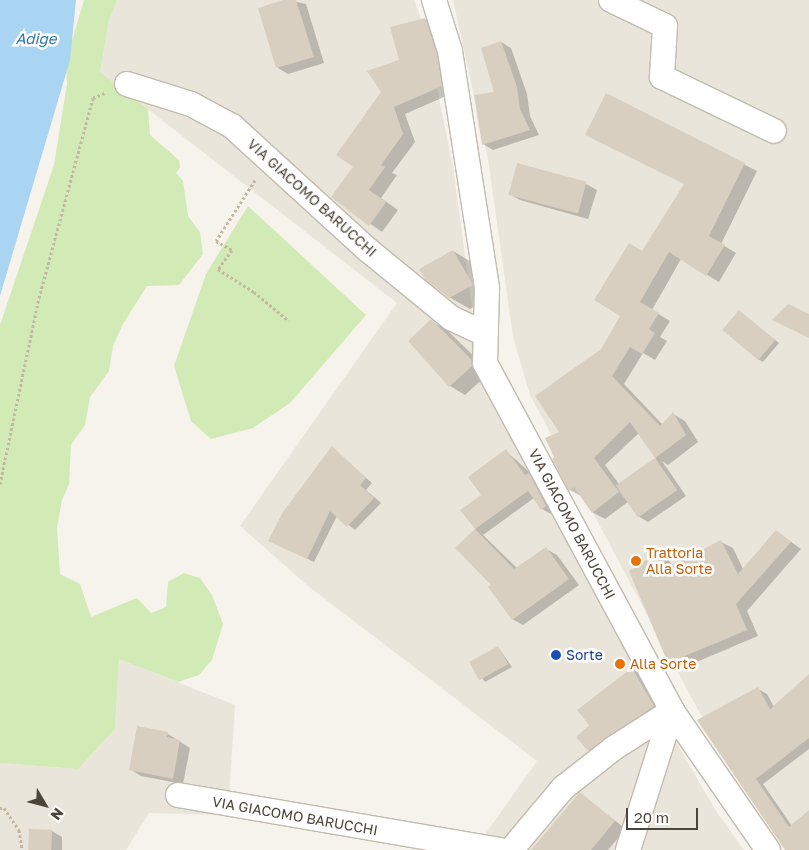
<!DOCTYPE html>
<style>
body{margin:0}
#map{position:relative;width:809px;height:850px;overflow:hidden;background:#f6f3ec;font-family:"Golos Text",sans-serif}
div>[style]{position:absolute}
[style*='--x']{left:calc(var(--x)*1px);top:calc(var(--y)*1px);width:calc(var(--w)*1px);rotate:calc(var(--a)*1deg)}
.residential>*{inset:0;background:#eae5da}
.green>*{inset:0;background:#d2eab5}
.water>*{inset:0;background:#a9d4f2}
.shadow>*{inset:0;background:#0003}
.building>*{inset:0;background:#d8cfc1;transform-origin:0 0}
.path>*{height:3px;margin-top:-1.5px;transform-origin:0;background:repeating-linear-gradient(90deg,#c4b79f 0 2.5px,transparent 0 5px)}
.roads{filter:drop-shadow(1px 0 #c2bbae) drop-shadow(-1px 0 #c2bbae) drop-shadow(0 1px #c2bbae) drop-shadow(0 -1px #c2bbae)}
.street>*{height:24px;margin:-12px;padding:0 12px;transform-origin:12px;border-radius:12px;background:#fff}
.dots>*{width:14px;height:14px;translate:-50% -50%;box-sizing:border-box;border:2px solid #fff;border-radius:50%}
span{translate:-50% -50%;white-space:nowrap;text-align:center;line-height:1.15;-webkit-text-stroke:5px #fff;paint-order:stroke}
.street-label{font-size:14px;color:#4b4439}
.food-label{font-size:14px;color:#c56008}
.left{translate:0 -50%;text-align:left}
.transit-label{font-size:14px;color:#164399}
.water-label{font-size:15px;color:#2e7ab2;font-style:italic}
.north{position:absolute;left:20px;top:780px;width:50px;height:50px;-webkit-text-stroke:4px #fff;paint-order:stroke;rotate:127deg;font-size:14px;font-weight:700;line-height:20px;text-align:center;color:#4b4439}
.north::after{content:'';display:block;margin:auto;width:18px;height:22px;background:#4b4439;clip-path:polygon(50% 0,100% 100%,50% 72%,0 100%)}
.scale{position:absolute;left:626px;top:808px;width:72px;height:22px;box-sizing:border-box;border:2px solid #4b4439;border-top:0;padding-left:6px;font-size:15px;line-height:18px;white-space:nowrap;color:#4b4439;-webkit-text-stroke:4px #fff;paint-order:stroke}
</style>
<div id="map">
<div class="residential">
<i style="clip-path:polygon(117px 0,414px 0,424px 27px,453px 166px,477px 345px,496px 409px,666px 725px,716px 811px,744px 850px,474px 850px,537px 761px,308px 586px,240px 526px,397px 303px,100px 72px,109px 20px)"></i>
<i style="clip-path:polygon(453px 0,809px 0,809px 850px,747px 791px,697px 708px,530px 395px,513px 337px,488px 159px)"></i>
<i style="clip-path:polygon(119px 659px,235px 705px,228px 815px,149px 813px,126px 850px,0 850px,0 763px,78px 769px,115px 729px)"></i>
</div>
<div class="green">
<i style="clip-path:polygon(84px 0,117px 0,109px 20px,100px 72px,148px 109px,150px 135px,179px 160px,180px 167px,176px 173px,183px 181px,188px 216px,200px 232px,203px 254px,179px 285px,147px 286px,123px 324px,113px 346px,109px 371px,90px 397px,85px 425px,71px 445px,69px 484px,62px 500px,57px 528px,60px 574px,80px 584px,91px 617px,137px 598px,151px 613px,166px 607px,168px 582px,184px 573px,200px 578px,212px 595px,223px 624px,212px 660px,199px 675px,178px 682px,119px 659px,115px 729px,78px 769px,0 763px,0 325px,54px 165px,67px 84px,66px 61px)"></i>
<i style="clip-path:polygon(248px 206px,366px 315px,290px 403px,253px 428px,211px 439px,191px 421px,174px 366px,206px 274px)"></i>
</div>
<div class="water">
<i style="clip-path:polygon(0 0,76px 0,70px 60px,0 296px)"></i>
</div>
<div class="shadow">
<i style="clip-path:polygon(288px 0,306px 4px,324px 63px,288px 74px,278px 68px)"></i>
<i style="clip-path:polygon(425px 19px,437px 26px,453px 93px,405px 114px,415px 142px,392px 173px,397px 175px,381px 198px,398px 210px,382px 232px,332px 197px,354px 167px,383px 92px)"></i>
<i style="clip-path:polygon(501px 42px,511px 48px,527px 94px,530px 116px,539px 135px,493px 150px,483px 144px,496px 93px)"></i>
<i style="clip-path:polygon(evenodd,607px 95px,757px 171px,721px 244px,736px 253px,719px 282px,681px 259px,652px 310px,670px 321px,660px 337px,667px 341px,655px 360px,643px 353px,624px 384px,663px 425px,673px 414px,685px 421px,698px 442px,668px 465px,662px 461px,686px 496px,648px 522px,638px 516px,628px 502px,605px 519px,592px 512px,581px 496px,570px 490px,561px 432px,622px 316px,643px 252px,685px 184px,607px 95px,639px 433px,656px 459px,619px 484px,605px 465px,639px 433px)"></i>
<i style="clip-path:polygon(518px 165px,586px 184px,597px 190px,588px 219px,520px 200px,509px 194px)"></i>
<i style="clip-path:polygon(453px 251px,473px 263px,492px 297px,470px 309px,449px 297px)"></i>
<i style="clip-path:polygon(739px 311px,779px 343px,763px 362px,758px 359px)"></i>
<i style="clip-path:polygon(431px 321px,447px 330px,487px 369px,487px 375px,465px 395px,450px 386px)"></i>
<i style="clip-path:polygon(332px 448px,372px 483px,366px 490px,381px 503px,355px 530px,337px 516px,314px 562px,277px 544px)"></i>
<i style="clip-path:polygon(506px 451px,538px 480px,555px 512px,551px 514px,542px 509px,534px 498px,483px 535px,517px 568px,546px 549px,557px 555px,579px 585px,523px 625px,512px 619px,493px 585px,457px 548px,476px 529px,462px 510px,483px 495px)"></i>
<i style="clip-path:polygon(776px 531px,801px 549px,747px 611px,758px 636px,680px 669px,669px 662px,658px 553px,669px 560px,672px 566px,721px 542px,733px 548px,743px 569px)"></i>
<i style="clip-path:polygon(498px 647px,512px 667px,485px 682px,471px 663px)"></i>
<i style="clip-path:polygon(632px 669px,643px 675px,664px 713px,600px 756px,589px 750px,591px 725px)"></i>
<i style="clip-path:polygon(809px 675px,809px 749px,763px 784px,792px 826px,809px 812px,809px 850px,787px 850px,699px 720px,758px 689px,767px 694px,774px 707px)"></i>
<i style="clip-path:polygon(168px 734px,190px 748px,183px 784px,141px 776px,130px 769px)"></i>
<i style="clip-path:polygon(580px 794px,626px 829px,608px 850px,533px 850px)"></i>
<i style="clip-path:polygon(52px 831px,62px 837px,62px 850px,30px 850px)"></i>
</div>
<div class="building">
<i style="clip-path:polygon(283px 0,296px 0,314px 57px,276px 68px,258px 8px)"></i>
<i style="clip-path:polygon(425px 18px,437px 54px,442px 86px,394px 107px,403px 134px,381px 165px,385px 167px,369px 190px,386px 202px,369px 226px,331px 197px,353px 167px,336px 155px,381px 92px,367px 71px,399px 60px,390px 27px)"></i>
<i style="clip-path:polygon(501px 41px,517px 87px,520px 109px,530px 130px,482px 145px,474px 95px,494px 92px,481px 48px)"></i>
<i style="clip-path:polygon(606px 93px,745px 163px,709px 236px,725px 245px,706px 276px,669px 252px,640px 302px,659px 313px,649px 329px,655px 333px,642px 354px,630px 347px,612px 376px,660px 426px,673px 412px,686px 435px,655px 458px,630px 422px,594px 458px,619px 492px,592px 513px,574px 487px,569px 491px,552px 459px,554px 457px,545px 438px,559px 432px,535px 396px,601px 349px,620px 316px,594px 300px,629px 243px,642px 251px,684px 184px,585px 135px)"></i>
<i style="left:517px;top:163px;width:72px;height:33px;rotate:15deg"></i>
<i style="clip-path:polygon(453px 250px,473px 285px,449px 298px,425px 279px,419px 269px)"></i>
<i style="clip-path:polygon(788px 304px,809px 314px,809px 338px,772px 320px)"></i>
<i style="left:739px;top:310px;width:47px;height:26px;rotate:40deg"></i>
<i style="clip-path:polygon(431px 319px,471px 359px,472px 366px,449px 387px,408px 341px)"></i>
<i style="clip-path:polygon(332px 446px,366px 478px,360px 485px,374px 498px,347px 527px,330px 511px,307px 559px,268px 541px,283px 512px)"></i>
<i style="clip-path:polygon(506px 449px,525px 475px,529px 473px,546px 506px,541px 510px,528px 491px,475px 529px,460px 510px,481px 495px,468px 477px)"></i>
<i style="left:655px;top:458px;width:39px;height:48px;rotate:55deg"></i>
<i style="clip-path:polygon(475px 529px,514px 569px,546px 547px,569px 579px,512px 620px,488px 587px,491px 585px,455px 548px)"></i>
<i style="clip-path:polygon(776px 530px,791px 542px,736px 604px,747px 630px,668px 663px,629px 571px,658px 552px,666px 568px,721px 540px,738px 574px)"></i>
<i style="left:498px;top:646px;width:21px;height:33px;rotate:61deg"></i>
<i style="clip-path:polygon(632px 668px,654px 706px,588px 751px,576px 737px,589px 725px,577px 710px)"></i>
<i style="clip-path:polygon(809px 674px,809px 738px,756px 779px,789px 827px,809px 810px,809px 850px,785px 850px,697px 720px,758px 687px,770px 709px)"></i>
<i style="clip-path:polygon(137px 726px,168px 732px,167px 737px,180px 740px,173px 779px,129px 770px)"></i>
<i style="clip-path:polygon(580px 792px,615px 821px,591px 850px,531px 850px)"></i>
<i style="left:29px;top:829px;width:23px;height:21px;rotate:2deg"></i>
</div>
<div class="path">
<i style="--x:255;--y:180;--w:72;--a:122.6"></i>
<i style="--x:216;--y:241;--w:18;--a:29"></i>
<i style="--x:232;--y:250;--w:24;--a:126"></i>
<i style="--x:218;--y:269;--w:43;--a:32.6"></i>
<i style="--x:254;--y:292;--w:45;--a:39.6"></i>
<i style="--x:0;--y:484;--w:190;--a:-78.2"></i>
<i style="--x:39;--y:298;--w:207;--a:-74.9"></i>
<i style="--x:93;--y:98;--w:13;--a:-23"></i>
<i style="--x:0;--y:808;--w:4;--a:0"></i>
<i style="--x:4;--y:808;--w:27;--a:56"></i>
<i style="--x:19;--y:830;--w:20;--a:81"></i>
</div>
<div class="roads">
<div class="street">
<i style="--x:434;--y:0;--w:53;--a:72.6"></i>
<i style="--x:450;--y:51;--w:240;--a:81.1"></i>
<i style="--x:487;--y:288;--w:75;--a:91.5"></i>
<i style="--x:485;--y:363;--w:395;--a:61.7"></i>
<i style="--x:672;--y:711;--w:169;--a:55.4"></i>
<i style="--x:611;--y:0;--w:60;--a:25.7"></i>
<i style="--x:665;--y:26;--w:51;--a:93.4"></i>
<i style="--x:662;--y:77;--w:124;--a:25.7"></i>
<i style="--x:127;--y:84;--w:67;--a:17.4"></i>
<i style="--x:191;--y:104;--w:47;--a:28.2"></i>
<i style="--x:232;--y:126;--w:184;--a:42.4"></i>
<i style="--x:368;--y:250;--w:107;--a:39.3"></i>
<i style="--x:451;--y:318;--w:38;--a:25"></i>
<i style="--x:178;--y:795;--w:327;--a:9.7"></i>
<i style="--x:511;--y:850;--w:81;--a:-50"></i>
<i style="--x:563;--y:788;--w:65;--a:-38.1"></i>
<i style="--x:614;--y:748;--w:69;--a:-32.5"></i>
<i style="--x:628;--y:850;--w:146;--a:-72.4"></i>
</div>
</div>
<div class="dots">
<i style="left:636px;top:561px;background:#e8710a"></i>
<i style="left:556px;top:655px;background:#1a4fb4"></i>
<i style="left:620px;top:664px;background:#e8710a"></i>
</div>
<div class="street-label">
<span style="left:312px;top:198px;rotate:42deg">VIA GIACOMO BARUCCHI</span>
<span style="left:572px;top:524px;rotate:62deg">VIA GIACOMO BARUCCHI</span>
<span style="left:295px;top:816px;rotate:10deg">VIA GIACOMO BARUCCHI</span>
</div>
<div class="food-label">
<span class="left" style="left:646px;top:561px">Trattoria<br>Alla Sorte</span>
<span class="left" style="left:630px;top:664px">Alla Sorte</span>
</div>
<div class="transit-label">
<span class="left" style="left:566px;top:655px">Sorte</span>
</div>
<div class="water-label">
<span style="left:36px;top:39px">Adige</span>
</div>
<div class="north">N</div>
<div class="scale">20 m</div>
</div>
